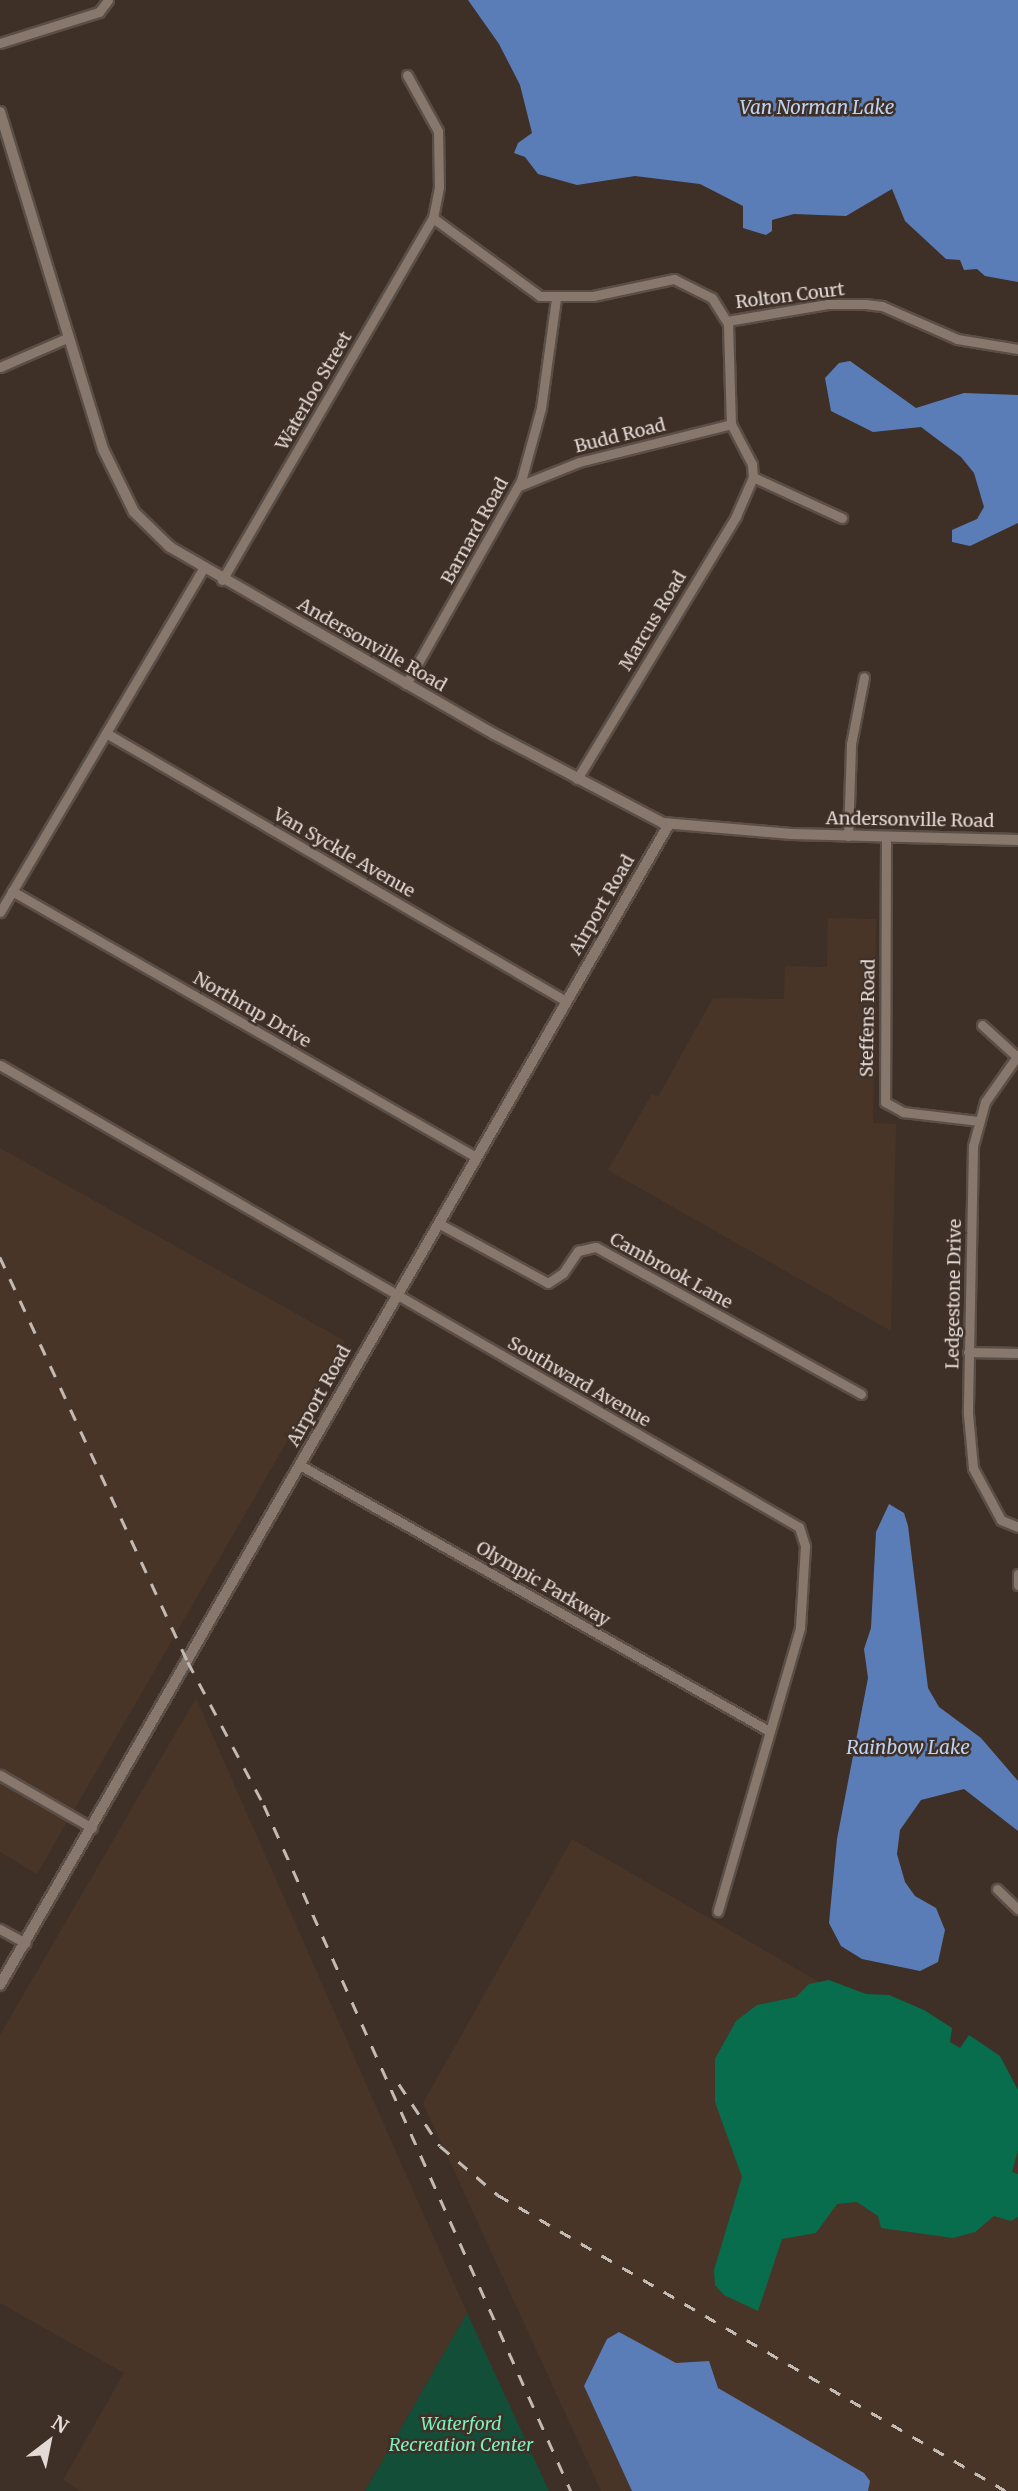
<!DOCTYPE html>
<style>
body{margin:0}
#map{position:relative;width:1018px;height:2491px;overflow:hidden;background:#3e3027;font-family:Merriweather,serif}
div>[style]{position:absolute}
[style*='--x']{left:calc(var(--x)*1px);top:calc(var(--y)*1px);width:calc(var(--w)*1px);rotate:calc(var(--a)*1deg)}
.built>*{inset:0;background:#493528}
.green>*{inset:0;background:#134e38}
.forest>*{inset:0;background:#076d4c}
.water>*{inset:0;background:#5a7db7}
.roads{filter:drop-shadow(2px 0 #5a4e47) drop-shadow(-2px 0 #5a4e47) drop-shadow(0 2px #5a4e47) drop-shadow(0 -2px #5a4e47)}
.minor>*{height:9px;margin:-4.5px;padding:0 4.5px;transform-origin:4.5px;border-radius:4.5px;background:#88776d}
.tertiary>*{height:10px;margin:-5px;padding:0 5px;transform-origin:5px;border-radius:5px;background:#88776d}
.rail>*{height:2.5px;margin-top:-1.25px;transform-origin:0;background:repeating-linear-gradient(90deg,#c4bab4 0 12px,transparent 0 24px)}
span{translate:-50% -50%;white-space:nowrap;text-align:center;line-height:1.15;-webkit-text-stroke:5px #3e3027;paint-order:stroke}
.street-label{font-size:18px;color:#e4dad5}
.park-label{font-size:18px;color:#7bf0be;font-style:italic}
.water-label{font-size:19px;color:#bed2f4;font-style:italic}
.north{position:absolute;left:14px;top:2407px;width:70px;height:70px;-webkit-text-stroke:5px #3e3027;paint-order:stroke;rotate:32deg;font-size:19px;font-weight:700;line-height:28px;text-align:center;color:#e4dad5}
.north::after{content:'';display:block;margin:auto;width:24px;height:32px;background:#e4dad5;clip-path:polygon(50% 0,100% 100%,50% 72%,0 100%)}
</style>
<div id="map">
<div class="built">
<i style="clip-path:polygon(828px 918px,876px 919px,873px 1123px,896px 1124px,891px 1331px,608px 1170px,652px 1094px,658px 1097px,713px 998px,784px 999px,785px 966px,827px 967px)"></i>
<i style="clip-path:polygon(0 1148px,345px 1341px,37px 1874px,0 1852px)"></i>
<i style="clip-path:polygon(196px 1698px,467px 2313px,365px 2491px,81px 2491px,63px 2480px,124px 2373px,0 2303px,0 2035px)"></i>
<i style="clip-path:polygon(572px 1839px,1018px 2097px,1018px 2491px,601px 2491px,423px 2103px)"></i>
</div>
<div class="green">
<i style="clip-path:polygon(467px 2313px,549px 2491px,365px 2491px)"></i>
</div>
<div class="forest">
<i style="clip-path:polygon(829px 1980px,866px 1994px,889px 1995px,924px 2010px,952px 2028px,950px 2042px,960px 2048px,969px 2035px,1000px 2056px,1018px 2090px,1018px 2150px,1012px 2172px,1018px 2174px,1018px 2217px,1011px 2221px,994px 2216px,975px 2232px,953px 2238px,881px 2228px,878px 2216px,857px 2202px,837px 2204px,816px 2233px,782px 2239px,758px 2311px,724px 2295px,715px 2285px,714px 2270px,742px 2177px,715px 2102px,715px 2059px,736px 2021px,757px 2005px,796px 1997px,809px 1984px)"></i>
</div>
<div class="water">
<i style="clip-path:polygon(468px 0,1018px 0,1018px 282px,985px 276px,977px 269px,964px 270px,960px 260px,946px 259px,905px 221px,892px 189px,846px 216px,794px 214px,772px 220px,772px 231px,766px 235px,743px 228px,743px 206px,700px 184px,635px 176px,577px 185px,538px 174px,525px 157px,514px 153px,518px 143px,532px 133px,520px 85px,499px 44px)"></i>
<i style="clip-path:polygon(850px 361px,916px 408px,964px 393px,1018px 395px,1018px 523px,970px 546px,952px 542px,952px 530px,977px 519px,984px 507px,974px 473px,961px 457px,921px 427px,873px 432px,831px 411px,825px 378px,839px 363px)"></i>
<i style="clip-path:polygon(889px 1504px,904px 1513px,908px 1526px,928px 1688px,939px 1707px,981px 1738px,1018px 1781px,1018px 1831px,964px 1789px,921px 1800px,900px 1830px,897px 1854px,905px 1882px,915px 1896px,936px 1908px,945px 1930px,938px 1962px,920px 1971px,862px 1959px,841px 1946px,829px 1923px,837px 1839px,868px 1678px,864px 1649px,871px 1628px,876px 1532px)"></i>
<i style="clip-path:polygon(619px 2332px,676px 2363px,709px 2361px,718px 2388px,864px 2473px,870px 2481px,868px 2491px,632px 2491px,584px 2386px,607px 2339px)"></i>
</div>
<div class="roads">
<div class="minor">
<i style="--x:0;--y:43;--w:104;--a:-17.4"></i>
<i style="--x:99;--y:12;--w:15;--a:-53"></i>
<i style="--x:407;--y:75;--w:64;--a:61"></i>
<i style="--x:438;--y:131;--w:56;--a:89"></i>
<i style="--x:439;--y:187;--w:32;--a:101"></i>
<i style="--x:433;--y:218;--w:132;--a:36.1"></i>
<i style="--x:540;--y:296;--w:53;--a:0"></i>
<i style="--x:593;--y:296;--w:83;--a:-11.9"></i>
<i style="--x:674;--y:279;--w:42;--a:26.6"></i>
<i style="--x:712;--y:298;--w:31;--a:58"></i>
<i style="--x:728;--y:324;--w:100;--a:88.3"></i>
<i style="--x:731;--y:424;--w:45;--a:62.3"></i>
<i style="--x:752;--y:464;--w:13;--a:86"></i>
<i style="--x:753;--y:477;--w:98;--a:24.7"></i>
<i style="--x:727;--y:321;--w:102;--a:-9.6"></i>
<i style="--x:828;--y:304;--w:37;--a:0"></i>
<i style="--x:865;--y:304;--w:17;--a:7"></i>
<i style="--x:882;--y:306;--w:82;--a:23.7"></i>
<i style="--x:957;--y:339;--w:62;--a:9.3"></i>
<i style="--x:0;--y:367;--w:75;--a:-23.5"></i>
<i style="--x:519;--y:486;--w:65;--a:-21.8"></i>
<i style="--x:579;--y:462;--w:157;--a:-14"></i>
<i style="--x:222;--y:580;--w:419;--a:-59.8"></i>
<i style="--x:406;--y:684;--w:233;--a:-60.5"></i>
<i style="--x:521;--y:481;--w:76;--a:-74.7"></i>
<i style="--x:541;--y:408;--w:110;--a:-82.2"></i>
<i style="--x:106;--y:733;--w:532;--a:30.23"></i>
<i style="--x:577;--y:779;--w:307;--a:-58.8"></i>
<i style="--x:736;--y:516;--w:43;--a:-66.4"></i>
<i style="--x:848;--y:836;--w:92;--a:-88.1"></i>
<i style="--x:851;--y:744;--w:68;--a:-79"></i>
<i style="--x:886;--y:837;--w:265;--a:90.2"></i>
<i style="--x:885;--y:1102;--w:21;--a:29"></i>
<i style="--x:903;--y:1112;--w:77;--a:6.8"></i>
<i style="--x:12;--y:891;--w:535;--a:29.82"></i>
<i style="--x:0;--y:912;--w:399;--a:-59.4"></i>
<i style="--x:982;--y:1025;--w:47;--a:42.4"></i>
<i style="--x:1018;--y:1055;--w:57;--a:125.1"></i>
<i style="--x:985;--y:1102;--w:46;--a:105.3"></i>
<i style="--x:973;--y:1146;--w:268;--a:91.1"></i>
<i style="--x:968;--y:1414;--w:54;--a:84.7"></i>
<i style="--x:973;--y:1468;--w:59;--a:61.7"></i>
<i style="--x:1001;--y:1520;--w:18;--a:22"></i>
<i style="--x:0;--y:1065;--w:923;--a:30.04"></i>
<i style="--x:799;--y:1527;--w:20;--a:72"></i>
<i style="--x:805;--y:1546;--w:82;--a:93.5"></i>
<i style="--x:800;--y:1628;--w:295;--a:106.2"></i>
<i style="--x:438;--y:1223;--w:125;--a:28.6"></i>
<i style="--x:548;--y:1283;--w:18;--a:-34"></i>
<i style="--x:563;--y:1273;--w:27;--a:-56"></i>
<i style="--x:578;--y:1251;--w:18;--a:-13"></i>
<i style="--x:596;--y:1247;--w:303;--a:29"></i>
<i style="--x:968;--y:1352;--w:50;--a:1.1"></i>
<i style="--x:300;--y:1465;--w:539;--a:29.56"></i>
<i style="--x:1018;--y:1574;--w:11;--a:90"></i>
<i style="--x:0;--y:1775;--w:106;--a:29.9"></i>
<i style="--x:997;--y:1889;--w:29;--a:44"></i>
<i style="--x:0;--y:1929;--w:29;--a:29"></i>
</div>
<div class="tertiary">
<i style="--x:0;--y:112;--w:352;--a:73"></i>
<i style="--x:103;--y:449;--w:70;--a:63.8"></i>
<i style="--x:134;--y:512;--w:50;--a:44.2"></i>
<i style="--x:170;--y:547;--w:374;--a:30"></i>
<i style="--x:494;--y:734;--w:191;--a:27.8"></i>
<i style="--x:663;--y:823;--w:129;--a:4.9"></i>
<i style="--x:792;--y:834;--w:226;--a:1.5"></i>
<i style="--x:0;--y:1985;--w:1340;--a:-60.05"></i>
</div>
</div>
<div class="rail">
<i style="--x:0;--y:1257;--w:447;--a:65.1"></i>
<i style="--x:188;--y:1662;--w:162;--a:62"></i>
<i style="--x:264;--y:1805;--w:752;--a:65.89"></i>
<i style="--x:399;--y:2084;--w:74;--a:56.5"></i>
<i style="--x:440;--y:2146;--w:76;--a:40.2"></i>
<i style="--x:498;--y:2195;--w:588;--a:30.23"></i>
</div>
<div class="street-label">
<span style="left:790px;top:296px;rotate:-7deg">Rolton Court</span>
<span style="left:314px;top:391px;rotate:-60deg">Waterloo Street</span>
<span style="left:620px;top:436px;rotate:-14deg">Budd Road</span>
<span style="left:475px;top:531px;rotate:-61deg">Barnard Road</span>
<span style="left:653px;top:621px;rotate:-59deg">Marcus Road</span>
<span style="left:372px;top:645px;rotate:30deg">Andersonville Road</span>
<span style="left:910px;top:820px;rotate:1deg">Andersonville Road</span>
<span style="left:344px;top:853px;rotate:30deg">Van Syckle Avenue</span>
<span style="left:602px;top:905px;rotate:-60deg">Airport Road</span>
<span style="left:252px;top:1010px;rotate:30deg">Northrup Drive</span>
<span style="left:868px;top:1018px;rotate:-89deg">Steffens Road</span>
<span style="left:671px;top:1271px;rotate:29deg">Cambrook Lane</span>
<span style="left:954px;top:1294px;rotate:-89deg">Ledgestone Drive</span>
<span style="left:579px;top:1382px;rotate:30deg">Southward Avenue</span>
<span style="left:319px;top:1396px;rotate:-61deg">Airport Road</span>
<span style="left:543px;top:1584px;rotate:30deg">Olympic Parkway</span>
</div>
<div class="park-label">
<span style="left:461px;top:2435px">Waterford<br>Recreation Center</span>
</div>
<div class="water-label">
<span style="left:817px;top:108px">Van Norman Lake</span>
<span style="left:908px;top:1748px">Rainbow Lake</span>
</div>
<div class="north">N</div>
</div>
